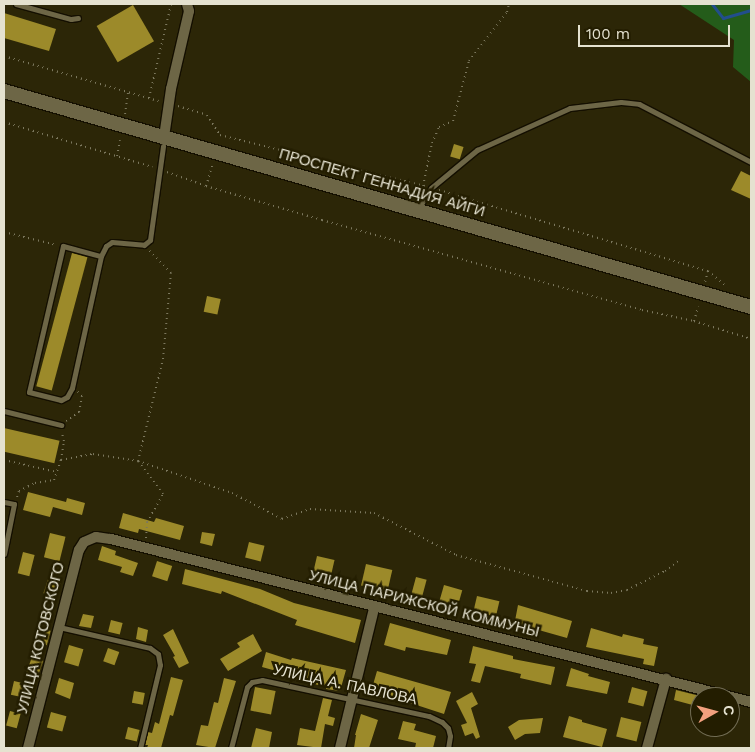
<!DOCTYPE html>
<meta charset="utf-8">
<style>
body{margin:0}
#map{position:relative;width:755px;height:752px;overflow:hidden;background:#2c2607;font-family:"Work Sans",sans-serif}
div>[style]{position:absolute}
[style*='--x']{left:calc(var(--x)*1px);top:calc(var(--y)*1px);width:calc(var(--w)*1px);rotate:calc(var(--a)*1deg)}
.forest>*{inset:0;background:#245c1a}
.stream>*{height:3px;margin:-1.5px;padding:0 1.5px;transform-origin:1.5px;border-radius:1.5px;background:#224e8c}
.building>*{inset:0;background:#9c8a2a;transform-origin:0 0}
.path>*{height:2px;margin-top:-1px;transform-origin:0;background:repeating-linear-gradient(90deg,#7c785e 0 1px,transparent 0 5px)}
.roads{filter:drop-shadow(1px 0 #140f00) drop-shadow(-1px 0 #140f00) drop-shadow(0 1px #140f00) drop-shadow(0 -1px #140f00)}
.lane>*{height:5px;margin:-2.5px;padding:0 2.5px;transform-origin:2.5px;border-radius:2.5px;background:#6d6646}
.street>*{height:10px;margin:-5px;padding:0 5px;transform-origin:5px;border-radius:5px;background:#6d6646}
.secondary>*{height:14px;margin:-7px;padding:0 7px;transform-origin:7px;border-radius:7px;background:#6d6646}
span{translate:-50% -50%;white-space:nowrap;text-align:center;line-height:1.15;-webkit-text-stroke:5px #231d00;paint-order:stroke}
.street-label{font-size:15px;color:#e5e2d0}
.frame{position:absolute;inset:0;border:5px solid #e5e2d0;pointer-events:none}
.north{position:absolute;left:690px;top:687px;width:50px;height:50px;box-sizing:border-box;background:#231d00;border:1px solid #716c53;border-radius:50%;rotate:83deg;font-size:14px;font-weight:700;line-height:20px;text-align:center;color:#e5e2d0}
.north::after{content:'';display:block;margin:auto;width:18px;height:22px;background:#f2a07e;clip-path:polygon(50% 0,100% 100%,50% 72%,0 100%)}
.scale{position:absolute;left:578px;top:25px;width:152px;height:22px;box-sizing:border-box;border:2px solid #e5e2d0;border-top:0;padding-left:6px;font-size:15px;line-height:18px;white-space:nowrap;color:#e5e2d0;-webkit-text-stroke:4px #231d00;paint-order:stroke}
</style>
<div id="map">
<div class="forest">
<i style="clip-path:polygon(679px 4px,751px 4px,751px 82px,733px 67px,734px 40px)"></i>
</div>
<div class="stream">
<i style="--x:712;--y:4;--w:18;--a:52"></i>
<i style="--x:723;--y:18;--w:29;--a:-16"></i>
</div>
<div class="building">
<i style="left:133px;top:5px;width:42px;height:42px;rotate:60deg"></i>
<i style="clip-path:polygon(4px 13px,56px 29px,49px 51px,4px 38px)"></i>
<i style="left:454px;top:144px;width:10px;height:13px;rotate:17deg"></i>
<i style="clip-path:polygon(741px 171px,751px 176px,751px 199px,731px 190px)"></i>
<i style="left:72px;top:253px;width:16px;height:138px;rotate:15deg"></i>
<i style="left:207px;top:296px;width:14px;height:16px;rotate:12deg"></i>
<i style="left:4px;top:428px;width:57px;height:23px;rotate:13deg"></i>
<i style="clip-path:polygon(28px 492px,66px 502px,67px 498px,85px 503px,82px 515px,53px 507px,50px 517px,23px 510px)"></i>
<i style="clip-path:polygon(123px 513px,154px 522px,156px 518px,184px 526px,180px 540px,139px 529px,138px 533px,119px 528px)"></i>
<i style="clip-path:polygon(202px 532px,215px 534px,212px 546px,200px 543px)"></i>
<i style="left:50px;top:533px;width:16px;height:25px;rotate:14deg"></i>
<i style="left:249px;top:542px;width:16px;height:16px;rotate:14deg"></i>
<i style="clip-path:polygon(102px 546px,116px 551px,115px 555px,138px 563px,133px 576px,120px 572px,122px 567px,98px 560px)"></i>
<i style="left:23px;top:552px;width:12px;height:22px;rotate:14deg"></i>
<i style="left:317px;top:556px;width:18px;height:19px;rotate:13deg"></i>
<i style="left:157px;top:561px;width:16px;height:16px;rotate:18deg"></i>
<i style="left:366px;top:564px;width:27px;height:22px;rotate:13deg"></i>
<i style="clip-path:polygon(185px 569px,260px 589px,294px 603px,361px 620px,355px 643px,295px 625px,297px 620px,222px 591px,221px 594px,182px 584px)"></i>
<i style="left:416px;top:577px;width:11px;height:23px;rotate:15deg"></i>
<i style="left:48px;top:579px;width:13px;height:15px;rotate:18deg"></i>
<i style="left:444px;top:585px;width:19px;height:21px;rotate:16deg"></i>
<i style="left:477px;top:596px;width:23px;height:16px;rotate:13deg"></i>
<i style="clip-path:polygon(518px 605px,572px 621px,567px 638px,528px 627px,514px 626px)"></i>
<i style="clip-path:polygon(83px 614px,94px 616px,91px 628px,79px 626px)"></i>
<i style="left:111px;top:620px;width:12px;height:12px;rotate:14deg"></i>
<i style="clip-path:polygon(390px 623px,451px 640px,447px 655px,406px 647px,405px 651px,384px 645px)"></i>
<i style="clip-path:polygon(138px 627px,148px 630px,146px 642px,136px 639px)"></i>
<i style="left:40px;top:628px;width:11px;height:15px;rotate:15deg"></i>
<i style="clip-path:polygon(591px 628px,622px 637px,623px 634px,644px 639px,643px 644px,658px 647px,654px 666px,643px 664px,644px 659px,586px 647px)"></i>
<i style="clip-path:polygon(173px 629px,189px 663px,179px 668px,173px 657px,175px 656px,163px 635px)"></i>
<i style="clip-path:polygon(253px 634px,262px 651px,228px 671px,220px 659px,240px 647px,237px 643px)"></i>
<i style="left:69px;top:645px;width:15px;height:18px;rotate:16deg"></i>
<i style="clip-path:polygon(473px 646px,513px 656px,513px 659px,555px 667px,551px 685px,520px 678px,521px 674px,485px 666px,480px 683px,471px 681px,476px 664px,469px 663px)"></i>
<i style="left:108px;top:648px;width:12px;height:14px;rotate:20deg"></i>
<i style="clip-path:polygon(266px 652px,291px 660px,292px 658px,346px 670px,340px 691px,326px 689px,326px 687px,287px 677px,287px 674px,262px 667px)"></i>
<i style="left:32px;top:657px;width:12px;height:16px;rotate:20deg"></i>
<i style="clip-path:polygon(571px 668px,589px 674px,588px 676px,610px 682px,607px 694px,566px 686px)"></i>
<i style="clip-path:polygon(377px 671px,451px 692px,444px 714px,392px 697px,391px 701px,370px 695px)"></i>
<i style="clip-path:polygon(171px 677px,183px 680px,173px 716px,170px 715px,161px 748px,147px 748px,148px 745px,145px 745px,148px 732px,152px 733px,155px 722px,159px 724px)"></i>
<i style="clip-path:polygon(59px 678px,74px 683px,70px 699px,55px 693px)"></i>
<i style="clip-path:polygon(224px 678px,236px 681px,215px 748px,196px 745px,201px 725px,208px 726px,214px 702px,218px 703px)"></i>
<i style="left:14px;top:681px;width:13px;height:14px;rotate:13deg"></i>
<i style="left:255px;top:687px;width:21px;height:24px;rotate:11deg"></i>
<i style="left:632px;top:687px;width:16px;height:16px;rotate:15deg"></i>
<i style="clip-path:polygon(676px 690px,700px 696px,700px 707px,674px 700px)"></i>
<i style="left:134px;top:691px;width:11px;height:12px;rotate:10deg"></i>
<i style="clip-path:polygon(472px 692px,478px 704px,471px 708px,480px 737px,476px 739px,473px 733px,465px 736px,461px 725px,467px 723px,456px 701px)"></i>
<i style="clip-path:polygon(323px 698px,332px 700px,328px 716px,335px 718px,333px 726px,325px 724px,321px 748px,297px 745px,300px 728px,315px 731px)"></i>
<i style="left:10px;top:711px;width:11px;height:15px;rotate:15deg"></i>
<i style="left:51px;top:712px;width:16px;height:16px;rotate:15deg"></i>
<i style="clip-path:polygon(361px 714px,378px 720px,369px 748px,354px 748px,356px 735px,355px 735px)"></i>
<i style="clip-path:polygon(569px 716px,582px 720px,582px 722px,607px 729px,602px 747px,563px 737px)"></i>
<i style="left:621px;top:717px;width:21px;height:20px;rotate:14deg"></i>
<i style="clip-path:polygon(543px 718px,540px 733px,525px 734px,515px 740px,508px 727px,519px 720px)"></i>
<i style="clip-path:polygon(403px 721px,416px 724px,414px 730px,436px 736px,433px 748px,415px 748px,416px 743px,398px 739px)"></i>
<i style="left:128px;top:727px;width:12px;height:12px;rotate:14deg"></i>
<i style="clip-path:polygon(256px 728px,272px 732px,269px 748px,251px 748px)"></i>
</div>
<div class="path">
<i style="--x:4;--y:56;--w:161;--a:16.2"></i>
<i style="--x:149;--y:98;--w:97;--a:-76.8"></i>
<i style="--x:178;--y:106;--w:30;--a:17"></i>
<i style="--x:207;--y:115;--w:24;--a:57"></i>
<i style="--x:220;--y:135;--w:211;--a:14"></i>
<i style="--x:125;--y:114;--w:22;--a:-82"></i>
<i style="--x:4;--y:122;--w:155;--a:16.9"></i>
<i style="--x:117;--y:156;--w:16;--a:-79"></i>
<i style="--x:167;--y:172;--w:41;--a:19.7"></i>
<i style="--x:206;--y:186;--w:121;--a:16.3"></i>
<i style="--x:322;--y:220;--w:332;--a:15.7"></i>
<i style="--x:642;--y:310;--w:53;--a:11.9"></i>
<i style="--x:694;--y:321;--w:60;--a:17.5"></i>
<i style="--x:206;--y:186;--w:21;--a:-73"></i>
<i style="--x:423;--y:186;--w:44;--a:-78.2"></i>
<i style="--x:432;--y:143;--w:17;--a:-66"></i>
<i style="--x:439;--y:127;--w:15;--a:-23"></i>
<i style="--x:453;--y:121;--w:62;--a:-75.1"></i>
<i style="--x:469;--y:61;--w:62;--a:-52.2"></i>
<i style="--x:507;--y:12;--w:8;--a:-76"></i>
<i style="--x:439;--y:190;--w:281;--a:16.8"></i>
<i style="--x:708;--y:271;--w:11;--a:105"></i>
<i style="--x:4;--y:232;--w:54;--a:14"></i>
<i style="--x:708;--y:271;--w:25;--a:40"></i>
<i style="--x:694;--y:321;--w:15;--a:-74"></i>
<i style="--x:66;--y:421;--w:16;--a:-35"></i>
<i style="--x:79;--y:412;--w:16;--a:-79"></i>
<i style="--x:82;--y:396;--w:6;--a:-135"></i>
<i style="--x:4;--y:460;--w:54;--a:12.8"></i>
<i style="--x:61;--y:460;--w:33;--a:-11"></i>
<i style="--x:93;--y:454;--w:46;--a:8.8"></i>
<i style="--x:138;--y:461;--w:99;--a:18.8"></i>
<i style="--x:232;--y:493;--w:56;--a:27.5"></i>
<i style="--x:282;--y:519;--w:30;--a:-20"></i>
<i style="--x:310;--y:509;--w:64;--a:3.6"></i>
<i style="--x:374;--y:513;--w:92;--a:27.1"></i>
<i style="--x:456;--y:555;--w:136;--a:15.4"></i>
<i style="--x:587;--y:591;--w:24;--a:5"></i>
<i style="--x:611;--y:593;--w:16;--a:-11"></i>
<i style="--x:627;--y:590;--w:42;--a:-26.6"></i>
<i style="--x:665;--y:571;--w:18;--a:-38"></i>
<i style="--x:17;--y:497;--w:6;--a:-72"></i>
<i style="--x:19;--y:491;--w:18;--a:-27"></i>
<i style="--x:35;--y:483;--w:19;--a:-9"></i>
<i style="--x:54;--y:480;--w:21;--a:-71"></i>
<i style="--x:61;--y:460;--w:19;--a:-81"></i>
<i style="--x:64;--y:441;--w:8;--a:-104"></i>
<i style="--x:146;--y:538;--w:16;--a:-86"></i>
<i style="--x:147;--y:522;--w:32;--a:-60"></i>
<i style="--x:163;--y:494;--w:41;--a:-127.1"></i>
<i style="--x:138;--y:461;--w:105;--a:-76.2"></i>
<i style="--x:163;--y:359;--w:86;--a:-84.7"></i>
<i style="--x:171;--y:273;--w:32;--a:-134"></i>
</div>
<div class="roads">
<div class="lane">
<i style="--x:16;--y:4;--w:57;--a:15.3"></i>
<i style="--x:71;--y:19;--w:7;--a:-8"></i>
<i style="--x:418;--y:209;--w:25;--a:-58"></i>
<i style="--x:431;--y:188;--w:60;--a:-39.6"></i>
<i style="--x:477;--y:150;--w:102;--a:-24.3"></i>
<i style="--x:570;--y:108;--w:51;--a:-6.7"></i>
<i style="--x:621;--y:102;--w:18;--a:6"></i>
<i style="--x:639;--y:104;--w:126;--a:27.4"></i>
<i style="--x:63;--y:246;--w:39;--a:15"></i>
<i style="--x:101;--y:256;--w:135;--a:102.4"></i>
<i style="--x:72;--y:388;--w:10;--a:119"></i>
<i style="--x:67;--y:397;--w:7;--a:153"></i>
<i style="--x:61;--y:400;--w:33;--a:-166"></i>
<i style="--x:29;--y:392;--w:150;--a:-76.9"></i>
<i style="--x:101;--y:256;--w:11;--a:-63"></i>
<i style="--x:106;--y:246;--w:7;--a:-34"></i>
<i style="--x:112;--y:242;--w:32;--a:5"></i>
<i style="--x:144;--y:245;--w:8;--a:-40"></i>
<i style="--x:150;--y:240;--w:95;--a:-82.1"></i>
<i style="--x:4;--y:411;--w:59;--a:13.8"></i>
<i style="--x:4;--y:502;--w:10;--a:11"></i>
<i style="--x:14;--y:504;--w:51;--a:101.3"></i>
<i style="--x:59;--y:627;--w:93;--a:13"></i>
<i style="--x:150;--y:648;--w:10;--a:37"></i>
<i style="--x:158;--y:654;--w:11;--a:80"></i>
<i style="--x:160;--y:665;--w:85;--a:103.5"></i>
<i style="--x:231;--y:748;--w:63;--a:-75.3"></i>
<i style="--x:247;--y:687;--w:7;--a:-45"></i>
<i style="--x:252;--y:682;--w:10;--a:-11"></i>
<i style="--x:262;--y:680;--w:171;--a:12.2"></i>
<i style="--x:429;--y:716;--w:14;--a:25"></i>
<i style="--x:442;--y:722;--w:8;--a:45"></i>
<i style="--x:448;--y:728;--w:8;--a:76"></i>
<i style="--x:450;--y:736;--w:12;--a:99"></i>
</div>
<div class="street">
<i style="--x:164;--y:137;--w:49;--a:-81.7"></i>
<i style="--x:171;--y:89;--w:80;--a:-77"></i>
<i style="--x:189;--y:11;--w:7;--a:-106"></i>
<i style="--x:28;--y:748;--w:204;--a:-75.6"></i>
<i style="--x:79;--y:550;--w:9;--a:-58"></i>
<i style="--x:84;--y:542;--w:13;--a:-23"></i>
<i style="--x:96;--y:537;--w:15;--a:8"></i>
<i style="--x:111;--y:539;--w:660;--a:14.29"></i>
<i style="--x:340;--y:748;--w:144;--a:-76.3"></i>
<i style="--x:647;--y:748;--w:72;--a:-74.6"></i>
</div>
<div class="secondary">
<i style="--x:4;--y:91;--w:778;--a:16.13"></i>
</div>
</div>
<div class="street-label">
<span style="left:382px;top:183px;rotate:16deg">ПРОСПЕКТ ГЕННАДИЯ АЙГИ</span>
<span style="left:424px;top:604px;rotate:14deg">УЛИЦА ПАРИЖСКОЙ КОММУНЫ</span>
<span style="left:41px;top:638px;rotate:-76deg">УЛИЦА КОТОВСКОГО</span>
<span style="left:345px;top:685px;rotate:12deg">УЛИЦА А. ПАВЛОВА</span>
</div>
<div class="frame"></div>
<div class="north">С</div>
<div class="scale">100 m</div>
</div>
